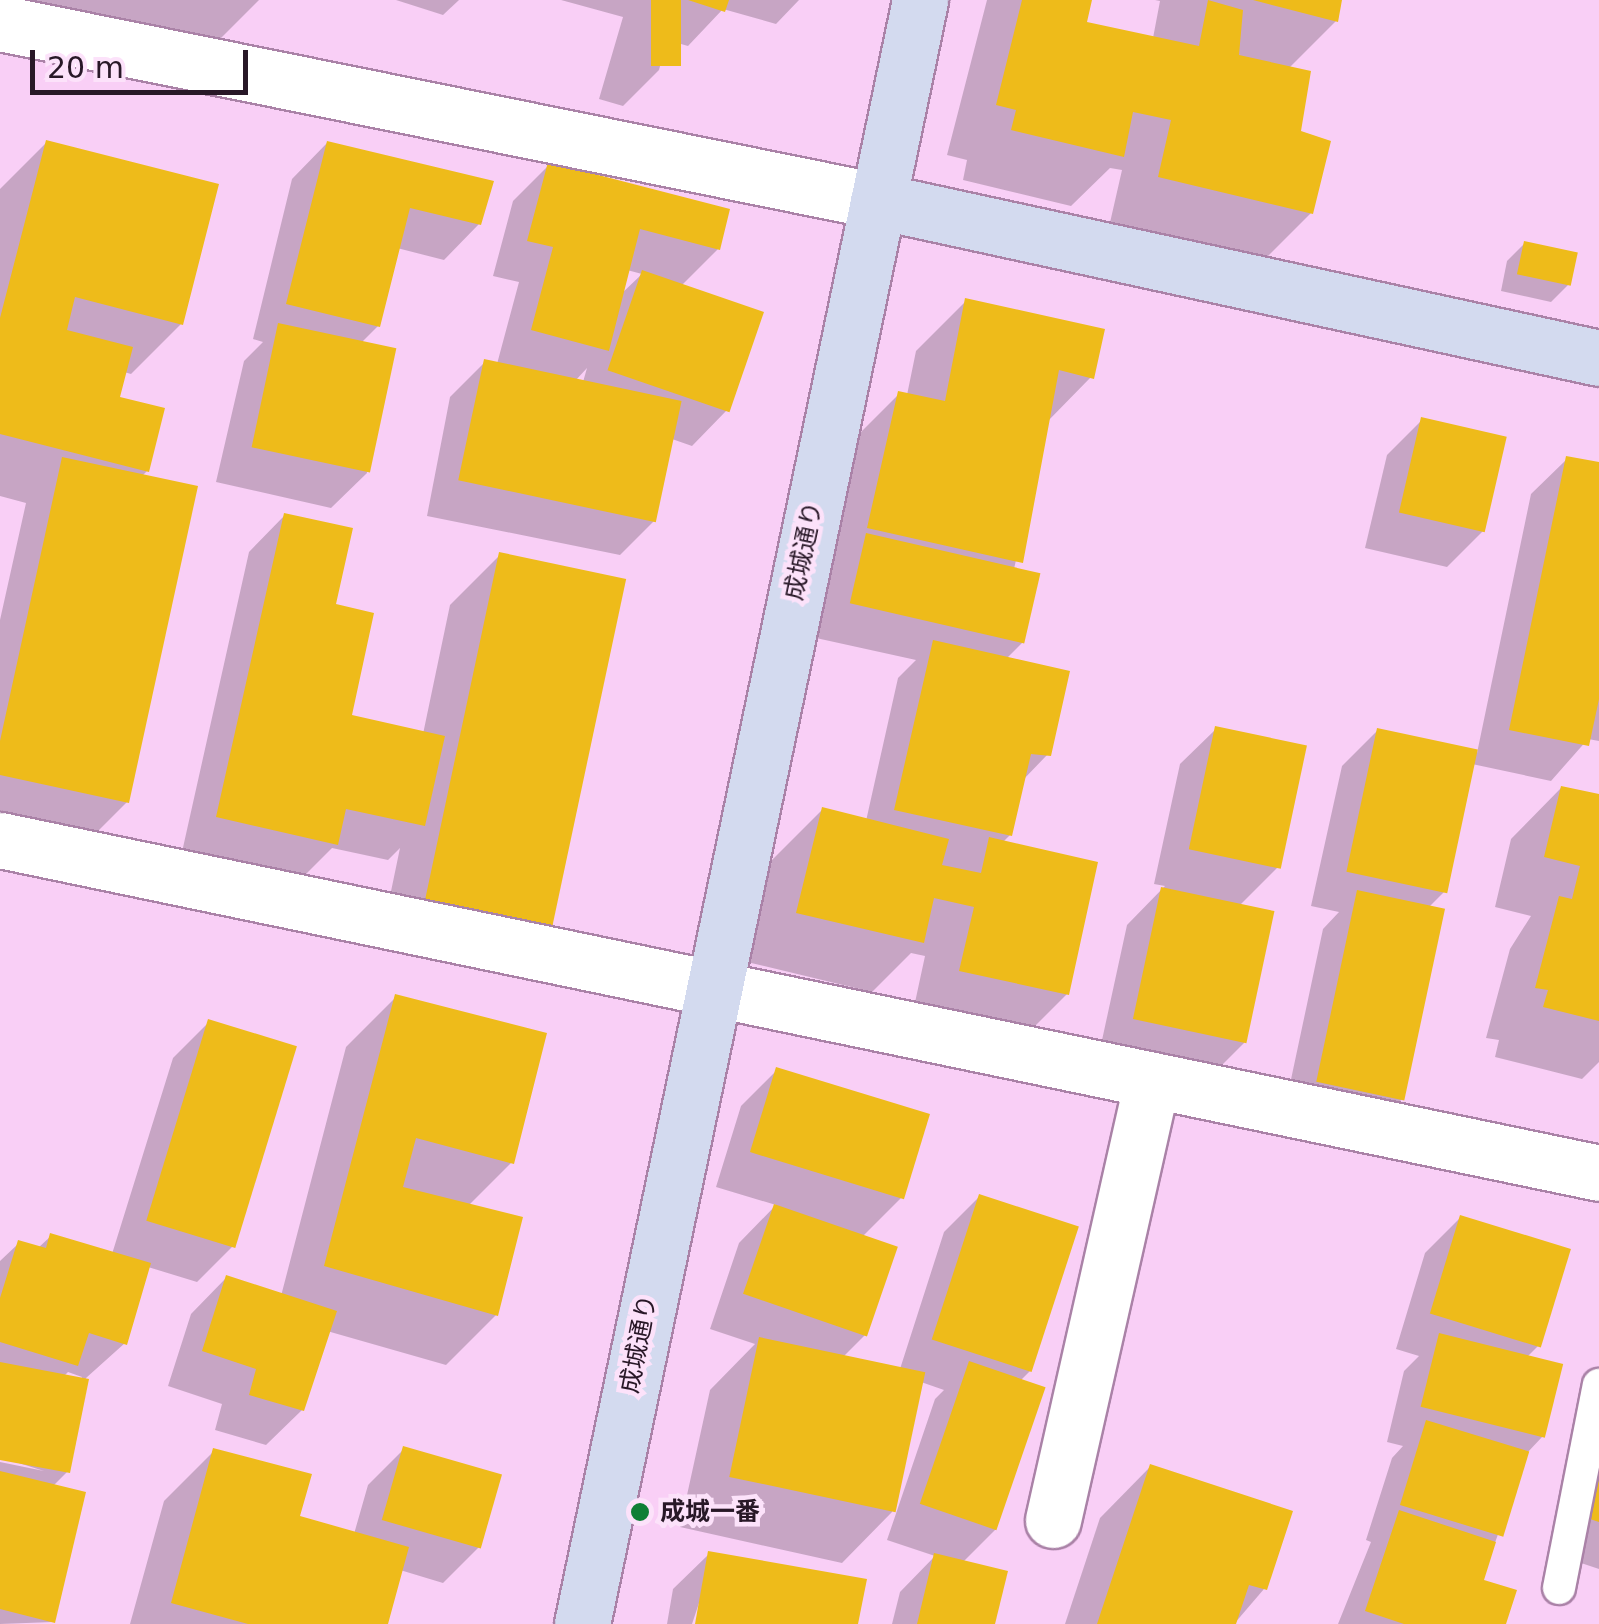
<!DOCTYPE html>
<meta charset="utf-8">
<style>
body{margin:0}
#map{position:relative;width:1599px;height:1624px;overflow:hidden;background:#f9cff6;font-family:"DejaVu Sans","Noto Sans JP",sans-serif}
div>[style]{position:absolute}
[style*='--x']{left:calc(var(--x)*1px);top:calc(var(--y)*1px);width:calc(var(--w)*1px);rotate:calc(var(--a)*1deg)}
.shadow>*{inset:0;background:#0003}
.building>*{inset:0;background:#eebb1a;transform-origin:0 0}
.roads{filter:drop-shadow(2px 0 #aa82a7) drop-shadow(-2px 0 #aa82a7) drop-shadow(0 2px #aa82a7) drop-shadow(0 -2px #aa82a7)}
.lane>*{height:32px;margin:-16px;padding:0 16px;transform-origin:16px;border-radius:16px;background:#fff}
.street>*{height:55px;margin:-27.5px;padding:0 27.5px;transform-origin:27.5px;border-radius:27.5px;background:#fff}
.secondary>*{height:55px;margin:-27.5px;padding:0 27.5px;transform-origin:27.5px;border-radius:27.5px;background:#d3daef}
.dots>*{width:28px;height:28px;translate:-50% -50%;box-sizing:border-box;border:5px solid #fce2fa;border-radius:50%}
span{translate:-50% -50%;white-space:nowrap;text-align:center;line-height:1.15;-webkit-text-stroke:9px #fce2fa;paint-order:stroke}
.street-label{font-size:25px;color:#281827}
.poi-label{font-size:25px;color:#281827;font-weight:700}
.left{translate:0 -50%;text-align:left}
.scale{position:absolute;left:30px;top:50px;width:218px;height:45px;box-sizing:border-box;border:5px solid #281827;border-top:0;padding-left:12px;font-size:30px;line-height:35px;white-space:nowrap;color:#281827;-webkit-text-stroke:8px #fce2fa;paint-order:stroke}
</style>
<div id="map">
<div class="shadow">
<i style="clip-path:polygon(0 0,259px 0,211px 48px)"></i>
<i style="clip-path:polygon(396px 0,459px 0,443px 15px)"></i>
<i style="clip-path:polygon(561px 0,799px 0,776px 24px,723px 9px,688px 46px,667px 40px,659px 70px,623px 106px,599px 99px,623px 17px)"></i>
<i style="clip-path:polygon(987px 0,1089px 0,1084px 23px,1153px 38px,1160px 1px,1155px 0,1340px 0,1336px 21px,1289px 68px,1311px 213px,1261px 263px,1109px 227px,1122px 170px,1110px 168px,1071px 206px,963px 180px,967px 160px,947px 155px)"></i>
<i style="clip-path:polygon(46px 143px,181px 324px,131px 374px,124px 372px,117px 399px,147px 471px,141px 477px,127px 802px,91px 838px,0 818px,0 620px,26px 503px,0 496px,0 189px)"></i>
<i style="clip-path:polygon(327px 143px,479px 224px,444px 260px,397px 248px,378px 326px,360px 344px,367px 473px,331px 508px,216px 482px,244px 361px,263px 342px,253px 339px,292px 179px)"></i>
<i style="clip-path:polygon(evenodd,549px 165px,718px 249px,681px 286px,727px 410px,692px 446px,672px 439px,655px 520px,620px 555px,427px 516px,450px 397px,485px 362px,497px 364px,519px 282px,493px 276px,513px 201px,549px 165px,627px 270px,642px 274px,620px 295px,627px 270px,549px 165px,587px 368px,583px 382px,576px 380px,587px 368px)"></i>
<i style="clip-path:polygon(1525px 243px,1569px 284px,1551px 302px,1501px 291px,1507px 261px)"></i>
<i style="clip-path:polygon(966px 301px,1091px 377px,1047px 422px,1014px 569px,1024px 641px,1006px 659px,1048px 754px,1022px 781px,1010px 835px,1002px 843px,1067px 994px,1017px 1044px,911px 1021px,925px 956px,911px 953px,872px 992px,747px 962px,772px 860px,822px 810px,866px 821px,898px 678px,916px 660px,816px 638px,829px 580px,818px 578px,849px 444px,899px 394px,907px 395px,916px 351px)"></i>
<i style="clip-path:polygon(1422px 420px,1483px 531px,1447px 567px,1365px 548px,1387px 455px)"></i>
<i style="clip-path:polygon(1567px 459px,1599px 465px,1599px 741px,1588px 739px,1551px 781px,1472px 764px,1445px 891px,1428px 908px,1402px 1099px,1367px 1135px,1283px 1117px,1323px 929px,1339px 912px,1311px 906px,1342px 766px,1377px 731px,1477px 753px,1531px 494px)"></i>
<i style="clip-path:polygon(284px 516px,333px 606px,349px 717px,423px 734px,450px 605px,500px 555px,553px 925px,503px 975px,379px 949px,400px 848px,388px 860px,332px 848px,301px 879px,182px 852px,249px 552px)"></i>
<i style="clip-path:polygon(1216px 729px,1278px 867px,1239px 906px,1244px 1043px,1208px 1079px,1099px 1054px,1127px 925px,1165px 886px,1154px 884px,1180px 764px)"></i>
<i style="clip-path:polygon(1561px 788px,1599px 796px,1599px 1062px,1582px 1079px,1495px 1057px,1499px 1040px,1486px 1038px,1510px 949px,1531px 916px,1495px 907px,1511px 839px)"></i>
<i style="clip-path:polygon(396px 997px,512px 1162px,468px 1206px,496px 1315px,446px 1365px,327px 1331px,302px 1410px,266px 1445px,215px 1430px,222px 1404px,168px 1386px,191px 1314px,226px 1278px,281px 1296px,346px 1047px)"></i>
<i style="clip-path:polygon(evenodd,209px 1022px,232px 1247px,197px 1282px,148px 1267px,125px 1343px,86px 1378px,67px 1472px,53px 1486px,53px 1622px,0 1624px,0 1462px,44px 1471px,0 1457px,0 1261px,19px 1243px,38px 1248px,51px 1236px,112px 1254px,173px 1058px,209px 1022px,68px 1372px,82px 1377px,81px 1380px,63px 1377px,68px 1372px)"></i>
<i style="clip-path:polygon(777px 1070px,901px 1198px,862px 1237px,866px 1334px,843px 1357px,900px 1369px,944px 1232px,979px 1197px,1030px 1371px,1020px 1381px,996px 1529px,962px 1563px,992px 1624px,892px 1624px,900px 1592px,935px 1556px,887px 1540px,935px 1399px,944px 1390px,921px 1382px,892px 1512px,842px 1563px,680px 1527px,710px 1390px,755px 1344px,710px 1329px,739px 1243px,776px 1205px,716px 1187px,741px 1106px)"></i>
<i style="clip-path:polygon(1460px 1218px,1538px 1346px,1527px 1357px,1543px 1436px,1527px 1453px,1481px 1582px,1503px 1624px,1338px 1624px,1371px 1542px,1366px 1540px,1392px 1458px,1403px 1446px,1387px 1442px,1404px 1371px,1419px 1356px,1396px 1349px,1425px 1253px)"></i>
<i style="clip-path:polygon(1599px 1410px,1599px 1569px,1551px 1553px)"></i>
<i style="clip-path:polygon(404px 1449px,479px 1547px,443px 1583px,400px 1570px,386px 1624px,130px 1624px,164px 1501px,214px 1451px,297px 1518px,354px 1534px,368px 1485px)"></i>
<i style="clip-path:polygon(1150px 1467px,1264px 1589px,1234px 1624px,1065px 1624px,1100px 1518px)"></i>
<i style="clip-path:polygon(709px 1554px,856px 1624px,697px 1624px,703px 1591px,692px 1624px,667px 1624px,673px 1589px)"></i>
</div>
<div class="building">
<i style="left:651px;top:0;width:30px;height:66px"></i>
<i style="clip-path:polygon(688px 0,729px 0,725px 12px)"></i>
<i style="clip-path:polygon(1022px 0,1092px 0,1087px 22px,1199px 46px,1208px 0,1243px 10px,1239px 55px,1311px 71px,1301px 131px,1331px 141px,1313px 214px,1158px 177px,1171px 120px,1133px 112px,1124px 157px,1011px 130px,1016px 110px,996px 105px)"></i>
<i style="clip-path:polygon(1253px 0,1342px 0,1338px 22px)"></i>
<i style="clip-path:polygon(46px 140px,219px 184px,183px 325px,75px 297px,67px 330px,133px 347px,120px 397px,165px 408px,149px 472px,0 434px,0 318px)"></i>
<i style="clip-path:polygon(327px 141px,494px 181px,481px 225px,410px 208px,380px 327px,286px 304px)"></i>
<i style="clip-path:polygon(548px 162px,730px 209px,720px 250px,640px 229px,609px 351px,531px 330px,553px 247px,527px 241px)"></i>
<i style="left:1524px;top:241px;width:55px;height:34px;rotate:12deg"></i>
<i style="left:642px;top:270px;width:129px;height:106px;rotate:19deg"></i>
<i style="clip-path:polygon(965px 298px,1105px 329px,1094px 379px,1059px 370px,1023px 563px,867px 528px,898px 391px,945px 401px)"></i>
<i style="left:278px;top:323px;width:121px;height:127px;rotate:12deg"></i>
<i style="left:484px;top:359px;width:202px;height:124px;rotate:12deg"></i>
<i style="left:1421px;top:417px;width:88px;height:98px;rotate:13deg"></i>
<i style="clip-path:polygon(1566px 456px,1599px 462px,1599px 699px,1589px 746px,1509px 730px)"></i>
<i style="clip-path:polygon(62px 457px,198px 486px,129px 803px,0 775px,0 741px)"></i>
<i style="clip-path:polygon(284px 513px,353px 528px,336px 604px,374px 613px,352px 715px,445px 736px,425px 826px,346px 809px,338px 845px,216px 817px)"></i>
<i style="left:866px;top:533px;width:179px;height:72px;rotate:13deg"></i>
<i style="left:499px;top:552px;width:130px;height:355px;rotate:12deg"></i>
<i style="clip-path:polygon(933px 640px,1070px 671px,1051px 756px,1031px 754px,1012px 836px,894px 810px)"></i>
<i style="left:1215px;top:726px;width:94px;height:126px;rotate:12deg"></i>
<i style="left:1377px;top:728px;width:103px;height:147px;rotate:12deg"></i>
<i style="clip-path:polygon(1561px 786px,1599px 794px,1599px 1021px,1543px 1007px,1548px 990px,1535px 988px,1559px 896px,1572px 899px,1580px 866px,1544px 857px)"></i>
<i style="clip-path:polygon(822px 807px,949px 839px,942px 865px,981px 873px,989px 837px,1098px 862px,1069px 995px,959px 971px,974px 907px,934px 898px,924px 943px,796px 913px)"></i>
<i style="left:1161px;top:887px;width:116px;height:135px;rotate:12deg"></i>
<i style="left:1357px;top:890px;width:90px;height:196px;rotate:12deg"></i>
<i style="clip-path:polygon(395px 994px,547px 1033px,514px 1164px,416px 1138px,403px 1187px,523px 1217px,498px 1316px,324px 1266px)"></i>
<i style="left:208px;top:1019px;width:93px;height:211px;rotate:17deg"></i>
<i style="left:776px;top:1067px;width:161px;height:89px;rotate:17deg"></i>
<i style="left:979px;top:1194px;width:105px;height:153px;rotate:18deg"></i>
<i style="left:774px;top:1204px;width:131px;height:95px;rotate:19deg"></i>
<i style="left:1460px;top:1215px;width:116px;height:103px;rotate:17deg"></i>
<i style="clip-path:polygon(50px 1233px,151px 1263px,127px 1345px,89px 1333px,78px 1366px,0 1342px,0 1298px,18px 1240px,46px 1248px)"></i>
<i style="clip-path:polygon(226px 1275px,337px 1311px,304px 1411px,249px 1395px,256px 1369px,202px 1351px)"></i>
<i style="left:1439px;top:1333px;width:128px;height:76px;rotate:14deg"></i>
<i style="left:759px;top:1337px;width:170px;height:143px;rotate:12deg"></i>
<i style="left:969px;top:1361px;width:81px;height:151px;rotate:19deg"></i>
<i style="clip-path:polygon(0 1362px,89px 1379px,70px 1473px,0 1460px)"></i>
<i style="left:1426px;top:1420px;width:108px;height:89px;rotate:17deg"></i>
<i style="left:403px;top:1446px;width:103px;height:77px;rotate:16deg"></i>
<i style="clip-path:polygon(213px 1448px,312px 1474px,300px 1516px,409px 1547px,388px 1624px,248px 1624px,171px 1603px)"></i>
<i style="clip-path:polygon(1150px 1464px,1293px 1511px,1267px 1590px,1249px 1585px,1236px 1624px,1097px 1624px)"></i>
<i style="clip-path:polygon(0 1471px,86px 1492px,55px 1623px,0 1609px)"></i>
<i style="clip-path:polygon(1598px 1476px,1599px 1476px,1599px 1522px,1584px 1517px)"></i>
<i style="clip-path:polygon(1399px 1510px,1496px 1542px,1484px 1580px,1517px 1590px,1506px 1624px,1404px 1624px,1365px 1611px)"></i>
<i style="clip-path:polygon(708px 1551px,867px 1579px,858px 1624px,695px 1624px)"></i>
<i style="clip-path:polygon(934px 1553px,1008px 1571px,995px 1624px,917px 1624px)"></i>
</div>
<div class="roads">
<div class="lane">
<i style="--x:1559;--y:1588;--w:207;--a:-78.9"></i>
</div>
<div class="street">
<i style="--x:0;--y:23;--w:896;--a:11.46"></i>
<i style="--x:0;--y:840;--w:1633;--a:11.76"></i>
<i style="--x:1053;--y:1520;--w:451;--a:-77.3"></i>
</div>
<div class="secondary">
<i style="--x:878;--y:201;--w:738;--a:12.28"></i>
<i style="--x:582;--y:1624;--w:1659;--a:-78.24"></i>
</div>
</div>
<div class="dots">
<i style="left:640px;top:1512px;background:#0f7f36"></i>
</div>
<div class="street-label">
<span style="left:804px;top:551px;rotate:-78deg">成城通り</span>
<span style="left:639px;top:1344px;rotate:-79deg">成城通り</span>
</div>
<div class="poi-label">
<span class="left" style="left:660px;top:1512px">成城一番</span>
</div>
<div class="scale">20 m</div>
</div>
